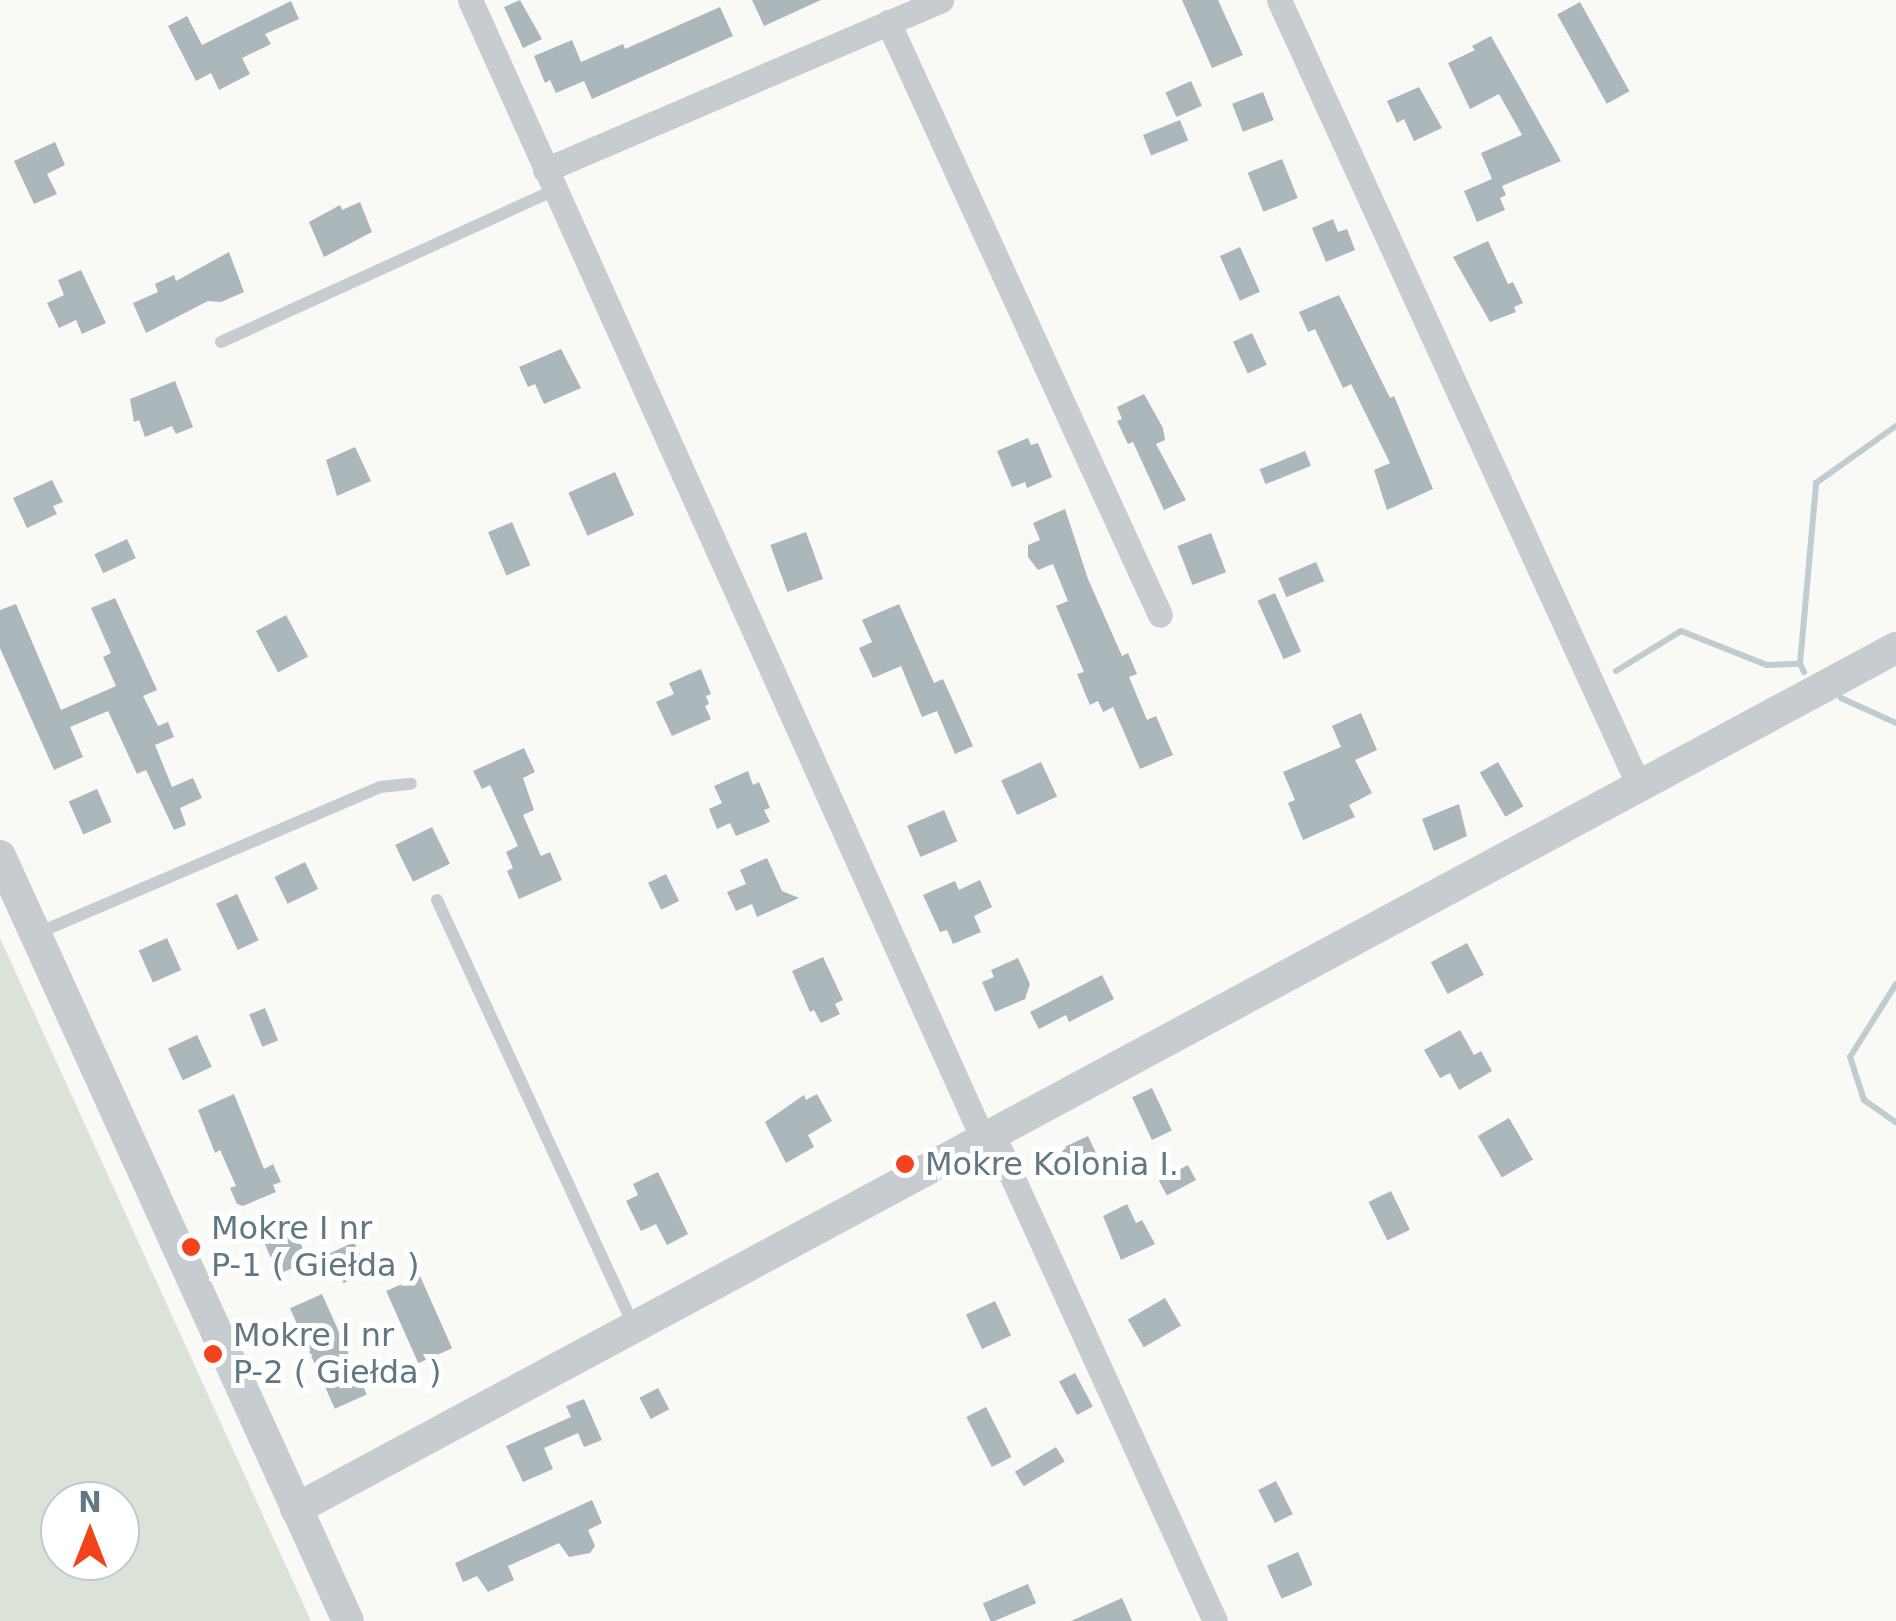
<!DOCTYPE html>
<meta charset="utf-8">
<style>
body{margin:0}
#map{position:relative;width:1896px;height:1621px;overflow:hidden;background:#f9f9f6;font-family:"DejaVu Sans",sans-serif}
div>[style]{position:absolute}
[style*='--x']{left:calc(var(--x)*1px);top:calc(var(--y)*1px);width:calc(var(--w)*1px);rotate:calc(var(--a)*1deg)}
.green>*{inset:0;background:#dbe2d7}
.stream>*{height:6px;margin:-3px;padding:0 3px;transform-origin:3px;border-radius:3px;background:#bfccd0}
.building>*{inset:0;background:#acb7bc;transform-origin:0 0}
.service>*{height:12px;margin:-6px;padding:0 6px;transform-origin:6px;border-radius:6px;background:#c6cccf}
.minor>*{height:25px;margin:-12.5px;padding:0 12.5px;transform-origin:12.5px;border-radius:12.5px;background:#c6cccf}
.tertiary>*{height:32px;margin:-16px;padding:0 16px;transform-origin:16px;border-radius:16px;background:#c6cccf}
.dots>*{width:28px;height:28px;translate:-50% -50%;box-sizing:border-box;border:5px solid #fff;border-radius:50%}
span{translate:-50% -50%;white-space:nowrap;text-align:center;line-height:1.15;-webkit-text-stroke:10px #fff;paint-order:stroke}
.poi-label{font-size:32px;color:#617784}
.left{translate:0 -50%;text-align:left}
.north{position:absolute;left:40px;top:1481px;width:100px;height:100px;box-sizing:border-box;background:#fff;border:2px solid #c0c9ce;border-radius:50%;rotate:0deg;font-size:28px;font-weight:700;line-height:40px;text-align:center;color:#617784}
.north::after{content:'';display:block;margin:auto;width:35px;height:45px;background:#f3431d;clip-path:polygon(50% 0,100% 100%,50% 72%,0 100%)}
</style>
<div id="map">
<div class="green">
<i style="clip-path:polygon(evenodd,0 938px,311px 1621px,0 1621px,0 938px,60px 1501px,120px 1501px,120px 1561px,60px 1561px,60px 1501px)"></i>
</div>
<div class="stream">
<i style="--x:1800;--y:664;--w:182;--a:-84.9"></i>
<i style="--x:1816;--y:483;--w:98;--a:-35.5"></i>
<i style="--x:1616;--y:671;--w:76;--a:-31.6"></i>
<i style="--x:1681;--y:631;--w:92;--a:21.6"></i>
<i style="--x:1767;--y:665;--w:33;--a:-2"></i>
<i style="--x:1800;--y:664;--w:9;--a:63"></i>
<i style="--x:1841;--y:698;--w:60;--a:24.4"></i>
<i style="--x:1896;--y:984;--w:86;--a:122.2"></i>
<i style="--x:1850;--y:1057;--w:45;--a:72"></i>
<i style="--x:1864;--y:1100;--w:39;--a:35"></i>
</div>
<div class="building">
<i style="clip-path:polygon(520px 0,542px 39px,523px 48px,504px 7px)"></i>
<i style="clip-path:polygon(752px 0,821px 0,764px 26px)"></i>
<i style="clip-path:polygon(1182px 0,1218px 0,1243px 55px,1212px 68px)"></i>
<i style="clip-path:polygon(291px 1px,299px 19px,265px 34px,271px 44px,242px 58px,250px 74px,219px 90px,211px 73px,196px 81px,168px 26px,187px 16px,202px 45px)"></i>
<i style="left:1580px;top:2px;width:102px;height:26px;rotate:61deg"></i>
<i style="clip-path:polygon(720px 7px,733px 36px,592px 99px,584px 81px,556px 93px,550px 80px,545px 83px,534px 56px,572px 40px,581px 62px,623px 44px,625px 49px)"></i>
<i style="clip-path:polygon(1491px 36px,1561px 161px,1502px 186px,1506px 195px,1500px 198px,1505px 210px,1477px 222px,1464px 191px,1492px 179px,1481px 153px,1522px 135px,1499px 94px,1470px 109px,1448px 63px,1475px 50px,1472px 46px)"></i>
<i style="left:1191px;top:81px;width:27px;height:28px;rotate:66deg"></i>
<i style="clip-path:polygon(1419px 87px,1442px 128px,1414px 141px,1404px 119px,1397px 123px,1387px 101px)"></i>
<i style="left:1263px;top:92px;width:30px;height:33px;rotate:69deg"></i>
<i style="left:1180px;top:120px;width:22px;height:40px;rotate:68deg"></i>
<i style="clip-path:polygon(55px 142px,65px 165px,47px 174px,57px 194px,34px 204px,14px 161px)"></i>
<i style="left:1282px;top:159px;width:42px;height:37px;rotate:68deg"></i>
<i style="clip-path:polygon(360px 202px,372px 232px,324px 257px,309px 222px,340px 205px,342px 210px)"></i>
<i style="clip-path:polygon(1333px 219px,1338px 232px,1347px 229px,1355px 250px,1326px 262px,1312px 228px)"></i>
<i style="clip-path:polygon(1488px 241px,1508px 284px,1513px 282px,1523px 303px,1514px 307px,1516px 312px,1490px 322px,1453px 257px)"></i>
<i style="left:1240px;top:247px;width:49px;height:22px;rotate:66deg"></i>
<i style="clip-path:polygon(229px 252px,244px 292px,221px 302px,208px 301px,146px 333px,133px 303px,158px 292px,155px 284px,174px 275px,176px 281px)"></i>
<i style="clip-path:polygon(81px 270px,106px 323px,82px 334px,76px 320px,59px 328px,47px 303px,64px 295px,58px 280px)"></i>
<i style="clip-path:polygon(1339px 295px,1390px 398px,1394px 396px,1433px 489px,1387px 510px,1374px 470px,1390px 463px,1351px 384px,1343px 388px,1315px 329px,1308px 332px,1299px 312px)"></i>
<i style="left:1252px;top:333px;width:35px;height:21px;rotate:65deg"></i>
<i style="clip-path:polygon(561px 349px,581px 388px,544px 404px,535px 384px,528px 387px,519px 367px)"></i>
<i style="clip-path:polygon(175px 381px,193px 427px,176px 434px,172px 426px,145px 437px,139px 420px,134px 422px,130px 399px)"></i>
<i style="clip-path:polygon(1144px 394px,1163px 428px,1165px 440px,1156px 444px,1186px 500px,1164px 510px,1133px 442px,1128px 444px,1117px 421px,1122px 419px,1117px 407px)"></i>
<i style="clip-path:polygon(1028px 438px,1031px 445px,1038px 443px,1052px 477px,1027px 488px,1025px 482px,1012px 487px,997px 451px)"></i>
<i style="clip-path:polygon(355px 447px,371px 481px,337px 496px,326px 460px)"></i>
<i style="left:1305px;top:451px;width:16px;height:49px;rotate:68deg"></i>
<i style="left:615px;top:472px;width:47px;height:51px;rotate:66deg"></i>
<i style="clip-path:polygon(52px 480px,63px 502px,53px 506px,57px 514px,27px 528px,13px 498px)"></i>
<i style="clip-path:polygon(1065px 509px,1088px 579px,1122px 656px,1128px 653px,1137px 674px,1129px 677px,1147px 720px,1156px 716px,1173px 755px,1140px 769px,1113px 707px,1103px 712px,1098px 701px,1090px 705px,1077px 674px,1084px 672px,1056px 606px,1068px 601px,1053px 564px,1038px 570px,1028px 557px,1028px 545px,1040px 540px,1033px 523px)"></i>
<i style="left:512px;top:522px;width:47px;height:26px;rotate:67deg"></i>
<i style="left:806px;top:532px;width:50px;height:38px;rotate:70deg"></i>
<i style="left:1211px;top:533px;width:42px;height:36px;rotate:69deg"></i>
<i style="left:127px;top:539px;width:21px;height:36px;rotate:65deg"></i>
<i style="left:1316px;top:562px;width:21px;height:41px;rotate:67deg"></i>
<i style="left:1275px;top:593px;width:64px;height:19px;rotate:66deg"></i>
<i style="clip-path:polygon(115px 598px,157px 690px,143px 696px,158px 726px,168px 722px,174px 737px,155px 745px,172px 787px,193px 778px,202px 798px,180px 808px,186px 825px,174px 830px,146px 770px,137px 774px,108px 711px,70px 727px,83px 757px,54px 770px,0 648px,0 610px,16px 604px,61px 710px,116px 686px,103px 657px,111px 653px,91px 608px)"></i>
<i style="clip-path:polygon(899px 604px,934px 683px,943px 679px,973px 746px,955px 754px,937px 711px,922px 717px,901px 666px,873px 678px,859px 648px,872px 642px,862px 620px)"></i>
<i style="left:286px;top:615px;width:47px;height:34px;rotate:62deg"></i>
<i style="clip-path:polygon(701px 669px,711px 694px,706px 696px,709px 704px,705px 706px,711px 719px,672px 736px,656px 702px,674px 694px,669px 683px)"></i>
<i style="clip-path:polygon(1361px 713px,1377px 750px,1355px 760px,1372px 793px,1349px 805px,1355px 817px,1303px 840px,1288px 803px,1295px 800px,1283px 772px,1341px 747px,1332px 726px)"></i>
<i style="clip-path:polygon(524px 748px,535px 772px,523px 778px,534px 810px,523px 815px,541px 856px,550px 852px,562px 880px,519px 899px,507px 871px,513px 868px,506px 852px,518px 846px,490px 785px,482px 789px,473px 771px)"></i>
<i style="left:1041px;top:762px;width:38px;height:44px;rotate:65deg"></i>
<i style="left:1498px;top:762px;width:51px;height:21px;rotate:60deg"></i>
<i style="clip-path:polygon(748px 771px,753px 785px,759px 782px,770px 808px,764px 810px,770px 822px,736px 836px,730px 823px,717px 829px,709px 809px,722px 803px,714px 786px)"></i>
<i style="left:97px;top:789px;width:36px;height:31px;rotate:66deg"></i>
<i style="clip-path:polygon(1459px 804px,1467px 836px,1434px 851px,1422px 819px)"></i>
<i style="left:944px;top:810px;width:34px;height:40px;rotate:67deg"></i>
<i style="left:432px;top:827px;width:41px;height:41px;rotate:64deg"></i>
<i style="clip-path:polygon(767px 858px,782px 891px,799px 898px,757px 917px,752px 904px,736px 911px,727px 892px,746px 884px,740px 870px)"></i>
<i style="left:305px;top:862px;width:30px;height:34px;rotate:64deg"></i>
<i style="left:666px;top:874px;width:30px;height:20px;rotate:64deg"></i>
<i style="clip-path:polygon(980px 880px,992px 907px,974px 916px,981px 932px,953px 944px,947px 930px,940px 932px,923px 895px,955px 881px,959px 890px)"></i>
<i style="left:237px;top:894px;width:51px;height:23px;rotate:65deg"></i>
<i style="left:167px;top:938px;width:35px;height:31px;rotate:66deg"></i>
<i style="left:1467px;top:943px;width:36px;height:41px;rotate:62deg"></i>
<i style="clip-path:polygon(823px 957px,843px 1000px,835px 1004px,840px 1014px,821px 1023px,814px 1010px,810px 1012px,792px 971px)"></i>
<i style="clip-path:polygon(1018px 958px,1030px 984px,1025px 999px,995px 1012px,982px 982px,994px 977px,991px 970px)"></i>
<i style="clip-path:polygon(1102px 975px,1114px 999px,1069px 1022px,1066px 1015px,1039px 1029px,1030px 1012px)"></i>
<i style="left:265px;top:1008px;width:35px;height:17px;rotate:68deg"></i>
<i style="clip-path:polygon(1460px 1030px,1474px 1055px,1481px 1051px,1492px 1071px,1459px 1090px,1450px 1073px,1440px 1078px,1424px 1050px)"></i>
<i style="left:197px;top:1035px;width:35px;height:32px;rotate:65deg"></i>
<i style="left:1152px;top:1088px;width:47px;height:22px;rotate:65deg"></i>
<i style="clip-path:polygon(234px 1094px,264px 1169px,273px 1164px,281px 1182px,273px 1185px,276px 1192px,243px 1206px,237px 1204px,230px 1188px,236px 1186px,220px 1150px,215px 1153px,198px 1110px)"></i>
<i style="clip-path:polygon(817px 1094px,832px 1121px,808px 1135px,814px 1147px,786px 1163px,765px 1122px,804px 1095px,806px 1100px)"></i>
<i style="left:1509px;top:1118px;width:48px;height:36px;rotate:60deg"></i>
<i style="left:1088px;top:1136px;width:35px;height:30px;rotate:65deg"></i>
<i style="left:1188px;top:1165px;width:17px;height:33px;rotate:62deg"></i>
<i style="clip-path:polygon(658px 1172px,688px 1234px,667px 1245px,656px 1224px,641px 1231px,626px 1201px,638px 1195px,633px 1184px)"></i>
<i style="left:1391px;top:1191px;width:43px;height:25px;rotate:64deg"></i>
<i style="clip-path:polygon(1127px 1204px,1136px 1223px,1142px 1220px,1155px 1244px,1121px 1260px,1103px 1216px)"></i>
<i style="left:291px;top:1221px;width:44px;height:33px;rotate:67deg"></i>
<i style="left:354px;top:1242px;width:33px;height:27px;rotate:65deg"></i>
<i style="left:420px;top:1276px;width:79px;height:37px;rotate:66deg"></i>
<i style="left:322px;top:1294px;width:110px;height:35px;rotate:66deg"></i>
<i style="left:1165px;top:1298px;width:32px;height:43px;rotate:60deg"></i>
<i style="left:995px;top:1301px;width:38px;height:32px;rotate:65deg"></i>
<i style="left:1075px;top:1373px;width:38px;height:18px;rotate:62deg"></i>
<i style="left:658px;top:1388px;width:24px;height:21px;rotate:62deg"></i>
<i style="clip-path:polygon(584px 1399px,602px 1440px,584px 1447px,578px 1433px,544px 1448px,553px 1469px,523px 1482px,506px 1446px,571px 1417px,566px 1406px)"></i>
<i style="left:986px;top:1407px;width:56px;height:22px;rotate:63deg"></i>
<i style="left:1056px;top:1447px;width:17px;height:48px;rotate:59deg"></i>
<i style="left:1276px;top:1481px;width:37px;height:20px;rotate:63deg"></i>
<i style="clip-path:polygon(592px 1500px,602px 1523px,588px 1530px,595px 1546px,590px 1553px,569px 1557px,559px 1543px,508px 1566px,514px 1580px,488px 1592px,477px 1576px,463px 1582px,455px 1563px)"></i>
<i style="left:1298px;top:1552px;width:36px;height:34px;rotate:66deg"></i>
<i style="left:1028px;top:1584px;width:21px;height:49px;rotate:67deg"></i>
<i style="clip-path:polygon(1122px 1598px,1132px 1621px,1071px 1621px)"></i>
</div>
<div class="service">
<i style="--x:221;--y:342;--w:366;--a:-24.5"></i>
<i style="--x:437;--y:900;--w:469;--a:65.2"></i>
<i style="--x:38;--y:933;--w:372;--a:-23.1"></i>
<i style="--x:380;--y:787;--w:31;--a:-6"></i>
</div>
<div class="minor">
<i style="--x:470;--y:0;--w:1251;--a:65.75"></i>
<i style="--x:1279;--y:0;--w:867;--a:65.39"></i>
<i style="--x:888;--y:22;--w:652;--a:65.36"></i>
<i style="--x:545;--y:170;--w:431;--a:-23.2"></i>
<i style="--x:994;--y:1137;--w:532;--a:65.46"></i>
</div>
<div class="tertiary">
<i style="--x:0;--y:856;--w:840;--a:65.54"></i>
<i style="--x:296;--y:1509;--w:1817;--a:-28.29"></i>
</div>
<div class="dots">
<i style="left:905px;top:1164px;background:#f3431d"></i>
<i style="left:191px;top:1247px;background:#f3431d"></i>
<i style="left:213px;top:1354px;background:#f3431d"></i>
</div>
<div class="poi-label">
<span class="left" style="left:925px;top:1164px">Mokre Kolonia I.</span>
<span class="left" style="left:211px;top:1247px">Mokre I nr<br>P-1 ( Giełda )</span>
<span class="left" style="left:233px;top:1354px">Mokre I nr<br>P-2 ( Giełda )</span>
</div>
<div class="north">N</div>
</div>
